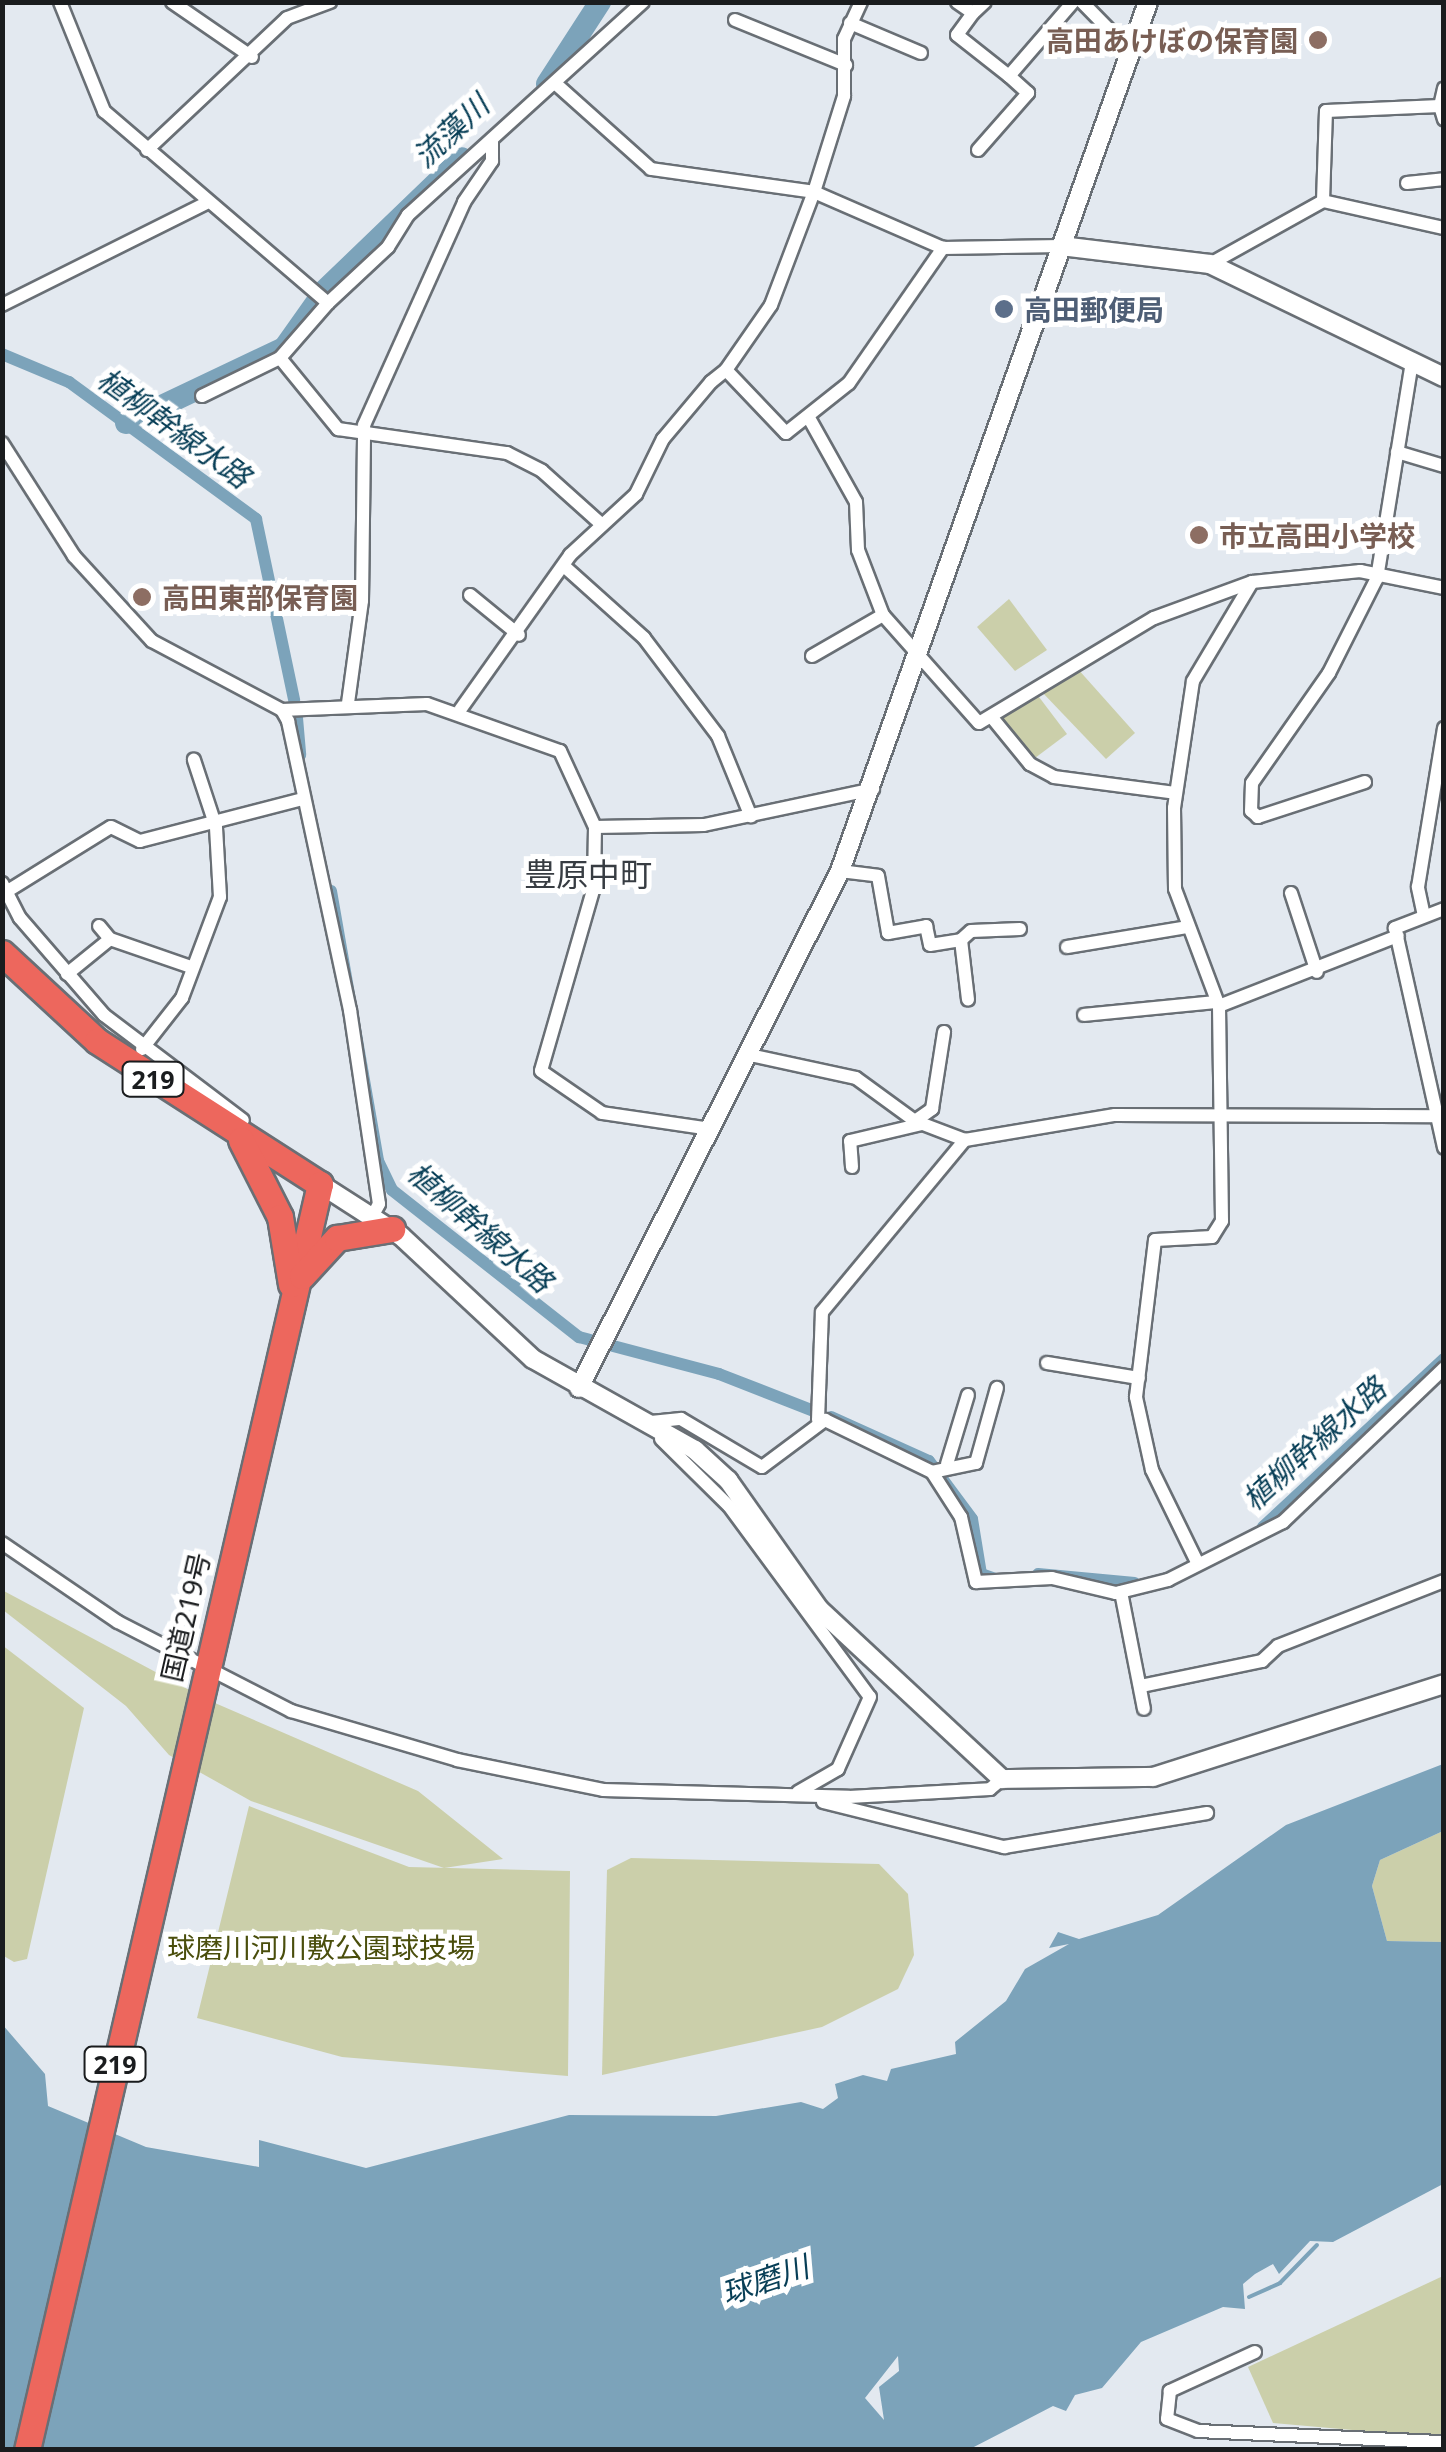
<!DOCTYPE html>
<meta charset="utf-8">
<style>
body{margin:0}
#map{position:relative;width:1446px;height:2452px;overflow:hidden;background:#e3e9f0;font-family:"Noto Sans","Noto Sans JP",sans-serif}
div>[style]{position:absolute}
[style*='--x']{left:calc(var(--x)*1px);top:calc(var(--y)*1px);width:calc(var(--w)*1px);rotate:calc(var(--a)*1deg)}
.green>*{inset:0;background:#cbcfaa}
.water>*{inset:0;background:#7ca3ba}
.stream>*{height:4px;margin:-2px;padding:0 2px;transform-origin:2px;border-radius:2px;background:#7ca3ba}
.canal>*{height:12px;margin:-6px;padding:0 6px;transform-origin:6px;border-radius:6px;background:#7ca3ba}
.river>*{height:22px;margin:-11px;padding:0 11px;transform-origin:11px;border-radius:11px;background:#7ca3ba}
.roads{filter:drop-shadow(2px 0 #696f75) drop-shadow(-2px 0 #696f75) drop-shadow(0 2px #696f75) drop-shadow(0 -2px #696f75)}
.street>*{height:12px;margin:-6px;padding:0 6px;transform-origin:6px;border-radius:6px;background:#fff}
.secondary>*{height:18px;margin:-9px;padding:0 9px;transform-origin:9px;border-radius:9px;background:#fff}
.highway>*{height:25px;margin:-12.5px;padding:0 12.5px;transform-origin:12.5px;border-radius:12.5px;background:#ed675d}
.dots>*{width:28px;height:28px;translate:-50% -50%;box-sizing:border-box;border:5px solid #fff;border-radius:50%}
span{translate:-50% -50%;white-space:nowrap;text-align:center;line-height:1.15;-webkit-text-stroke:10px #fff;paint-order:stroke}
.shield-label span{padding:2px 8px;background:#fff;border:2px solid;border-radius:8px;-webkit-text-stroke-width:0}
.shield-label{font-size:25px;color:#1a1c1e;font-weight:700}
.education-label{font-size:28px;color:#785e54;font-weight:700}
.right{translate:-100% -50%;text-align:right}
.left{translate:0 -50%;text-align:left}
.service-label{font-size:28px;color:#4e5e75;font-weight:700}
.street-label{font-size:28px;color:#1a1c1e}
.park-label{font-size:28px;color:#4a4e0c}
.water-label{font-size:30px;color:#073e56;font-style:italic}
.quarter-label{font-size:32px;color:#373c42}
.frame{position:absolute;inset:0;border:5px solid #1a1c1e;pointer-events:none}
</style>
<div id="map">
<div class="green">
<i style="clip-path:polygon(1009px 599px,1047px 650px,1015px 671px,977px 627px)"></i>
<i style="clip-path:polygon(1077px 668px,1135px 733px,1106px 759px,1041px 691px)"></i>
<i style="clip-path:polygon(1036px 693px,1067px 734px,1035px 758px,999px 719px)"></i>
<i style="clip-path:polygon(2px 1590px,208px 1700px,418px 1791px,503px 1859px,444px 1868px,251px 1801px,169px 1755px,126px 1706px,3px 1610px)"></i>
<i style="clip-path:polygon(2px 1645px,84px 1708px,27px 1959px,14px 1962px,2px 1955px)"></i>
<i style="clip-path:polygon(249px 1806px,409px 1867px,570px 1871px,568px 2076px,342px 2057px,197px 2018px)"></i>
<i style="clip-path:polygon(1443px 1831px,1443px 1942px,1387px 1941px,1372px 1886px,1380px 1860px)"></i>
<i style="clip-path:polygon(631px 1858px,879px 1864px,908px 1894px,914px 1955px,898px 1989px,822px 2027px,602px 2075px,607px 1870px)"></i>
<i style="clip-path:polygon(1443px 2276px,1443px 2438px,1273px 2423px,1248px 2367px)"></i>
</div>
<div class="water">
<i style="clip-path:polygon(evenodd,1443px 1764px,1443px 1831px,1380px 1860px,1372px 1886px,1387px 1941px,1443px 1942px,1443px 2184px,1333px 2242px,1310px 2241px,1279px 2274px,1273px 2264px,1255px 2274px,1243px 2284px,1245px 2309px,1223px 2307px,1141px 2342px,1102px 2388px,1075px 2395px,1066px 2411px,1053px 2406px,970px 2449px,3px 2449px,2px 2024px,45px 2074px,48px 2106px,146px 2147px,259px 2167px,259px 2140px,366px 2168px,569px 2115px,716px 2116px,801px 2102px,823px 2109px,838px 2098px,835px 2084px,863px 2075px,887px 2081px,891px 2069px,956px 2054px,955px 2042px,1006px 2001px,1025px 1969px,1069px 1944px,1049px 1948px,1058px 1932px,1079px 1939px,1158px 1915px,1286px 1825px,1443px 1764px,898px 2356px,899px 2371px,879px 2387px,884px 2420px,865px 2398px,898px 2356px)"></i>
</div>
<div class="stream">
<i style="--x:1249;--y:2297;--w:34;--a:-24"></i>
<i style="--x:1280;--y:2283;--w:53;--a:-45.8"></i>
</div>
<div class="canal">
<i style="--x:2;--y:354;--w:73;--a:22.7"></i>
<i style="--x:69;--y:382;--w:232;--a:36.2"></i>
<i style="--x:256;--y:519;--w:185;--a:78.1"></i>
<i style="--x:297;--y:718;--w:37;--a:85"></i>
<i style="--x:331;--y:891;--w:274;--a:80.1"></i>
<i style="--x:378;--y:1161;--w:32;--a:64"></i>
<i style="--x:392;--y:1190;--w:238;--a:38.2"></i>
<i style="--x:579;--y:1337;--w:145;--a:14.8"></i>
<i style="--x:719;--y:1374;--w:102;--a:21.3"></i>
<i style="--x:831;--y:1417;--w:107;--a:24.2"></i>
<i style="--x:929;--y:1461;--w:72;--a:53.4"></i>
<i style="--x:972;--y:1519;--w:56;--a:80.7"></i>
<i style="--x:981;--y:1574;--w:18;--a:19"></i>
<i style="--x:1263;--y:1527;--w:247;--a:-42.9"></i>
<i style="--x:1038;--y:1574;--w:97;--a:5.3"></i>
</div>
<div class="river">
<i style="--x:547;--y:84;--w:98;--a:-57.1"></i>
<i style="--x:325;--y:290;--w:190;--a:-43.9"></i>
<i style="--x:126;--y:423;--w:175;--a:-25.4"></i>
<i style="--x:284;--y:348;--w:55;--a:-54.6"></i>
</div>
<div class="roads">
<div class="street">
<i style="--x:60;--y:2;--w:118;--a:68"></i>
<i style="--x:104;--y:111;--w:295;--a:40.6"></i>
<i style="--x:328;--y:303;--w:82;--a:-43"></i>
<i style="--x:388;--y:247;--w:38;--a:-58"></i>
<i style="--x:408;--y:215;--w:317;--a:-42.2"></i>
<i style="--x:172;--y:2;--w:97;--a:34.5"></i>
<i style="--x:957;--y:2;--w:19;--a:35"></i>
<i style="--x:973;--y:13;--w:16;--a:-43"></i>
<i style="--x:1082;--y:2;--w:69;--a:45.6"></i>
<i style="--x:973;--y:13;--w:27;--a:126"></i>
<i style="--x:957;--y:35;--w:66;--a:38.3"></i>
<i style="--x:1009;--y:76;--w:98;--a:-49.1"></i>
<i style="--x:735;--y:20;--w:120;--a:22.1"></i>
<i style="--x:850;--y:23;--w:77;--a:22.9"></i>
<i style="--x:556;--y:84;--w:127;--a:41.8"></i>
<i style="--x:651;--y:169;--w:165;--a:8"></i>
<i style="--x:814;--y:192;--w:141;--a:23.5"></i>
<i style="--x:943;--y:248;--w:118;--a:-1"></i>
<i style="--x:1440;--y:106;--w:18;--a:-77"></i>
<i style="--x:147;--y:150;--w:192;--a:-43.3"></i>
<i style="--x:287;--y:18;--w:46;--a:-20.4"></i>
<i style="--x:978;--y:150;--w:76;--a:-48.7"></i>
<i style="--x:1028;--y:93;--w:25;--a:-138"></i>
<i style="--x:1407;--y:183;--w:37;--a:-6"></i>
<i style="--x:1323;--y:201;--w:90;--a:-88.1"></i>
<i style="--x:1326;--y:111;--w:114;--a:-2.5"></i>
<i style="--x:1440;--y:106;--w:14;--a:73"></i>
<i style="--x:1210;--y:264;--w:129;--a:-29.1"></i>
<i style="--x:1323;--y:201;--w:124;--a:12.6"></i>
<i style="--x:2;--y:305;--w:227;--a:-26.5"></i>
<i style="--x:280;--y:358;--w:92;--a:50.8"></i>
<i style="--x:338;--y:429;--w:171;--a:8.1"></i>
<i style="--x:507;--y:453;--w:39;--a:27"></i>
<i style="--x:542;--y:471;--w:79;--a:41.9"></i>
<i style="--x:726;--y:370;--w:79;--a:-55.3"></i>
<i style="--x:771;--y:305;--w:121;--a:-69.2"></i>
<i style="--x:814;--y:192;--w:101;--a:-72.6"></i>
<i style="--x:844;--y:96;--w:57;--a:-90"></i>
<i style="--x:844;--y:39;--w:41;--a:-65.3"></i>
<i style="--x:202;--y:396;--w:87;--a:-26"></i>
<i style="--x:280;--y:358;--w:73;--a:-48.9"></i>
<i style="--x:809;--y:418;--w:96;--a:60.8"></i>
<i style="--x:856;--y:502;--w:48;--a:87.6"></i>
<i style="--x:858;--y:550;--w:70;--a:69"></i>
<i style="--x:883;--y:615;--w:144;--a:48.4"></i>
<i style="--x:979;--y:723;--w:204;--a:-31"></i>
<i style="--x:1154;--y:618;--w:104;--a:-20.2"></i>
<i style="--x:1252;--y:582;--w:109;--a:-5.8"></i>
<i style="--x:1360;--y:571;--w:86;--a:11.4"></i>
<i style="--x:2;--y:443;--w:134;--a:57.5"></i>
<i style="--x:74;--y:556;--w:115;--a:47.5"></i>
<i style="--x:152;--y:641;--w:147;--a:28"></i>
<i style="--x:282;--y:710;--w:13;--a:61"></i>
<i style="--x:288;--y:721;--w:296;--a:77.9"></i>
<i style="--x:350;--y:1010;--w:196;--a:81.5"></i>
<i style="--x:379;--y:1204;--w:13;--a:119"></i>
<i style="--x:1397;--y:452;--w:49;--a:16.6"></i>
<i style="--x:565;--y:567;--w:106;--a:41.9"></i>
<i style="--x:644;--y:638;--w:123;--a:52.9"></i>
<i style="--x:718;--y:736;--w:87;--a:67.8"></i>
<i style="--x:470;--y:595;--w:63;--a:39.2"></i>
<i style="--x:812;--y:656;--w:82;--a:-30"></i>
<i style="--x:348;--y:703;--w:103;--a:-82.2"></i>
<i style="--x:362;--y:601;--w:176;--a:-89.3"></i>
<i style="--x:364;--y:425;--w:244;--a:-65.8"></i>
<i style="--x:464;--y:202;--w:50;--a:-55.7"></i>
<i style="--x:492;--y:161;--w:21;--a:-90"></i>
<i style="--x:282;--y:710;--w:145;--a:-2.4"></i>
<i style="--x:427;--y:704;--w:141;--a:19.5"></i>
<i style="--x:560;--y:751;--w:84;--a:65.3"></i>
<i style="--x:595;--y:827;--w:60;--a:91"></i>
<i style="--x:594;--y:887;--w:191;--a:106.1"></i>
<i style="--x:541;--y:1071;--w:74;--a:34.5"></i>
<i style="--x:602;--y:1113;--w:109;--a:8.4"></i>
<i style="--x:460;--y:710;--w:190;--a:-54.6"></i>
<i style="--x:570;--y:555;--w:90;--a:-42.7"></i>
<i style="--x:636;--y:494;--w:61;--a:-63.9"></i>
<i style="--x:663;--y:439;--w:75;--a:-49.9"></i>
<i style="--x:711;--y:382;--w:19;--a:-39"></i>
<i style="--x:726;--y:370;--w:87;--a:46.4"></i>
<i style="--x:786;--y:433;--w:80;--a:-38.4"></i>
<i style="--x:849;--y:383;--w:165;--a:-55.2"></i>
<i style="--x:994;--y:720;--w:57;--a:50.7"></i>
<i style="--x:1030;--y:764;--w:27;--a:28"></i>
<i style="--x:1054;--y:777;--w:122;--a:7.5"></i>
<i style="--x:1365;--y:782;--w:113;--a:161.9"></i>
<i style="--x:1258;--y:817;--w:9;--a:-139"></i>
<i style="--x:1251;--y:811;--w:28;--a:-88"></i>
<i style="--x:1252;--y:783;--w:134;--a:-55"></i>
<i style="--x:1329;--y:673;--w:106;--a:-63.2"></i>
<i style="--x:1377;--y:578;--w:220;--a:-80.8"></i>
<i style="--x:595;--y:827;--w:109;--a:-1.1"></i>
<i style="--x:704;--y:825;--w:173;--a:-12"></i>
<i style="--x:840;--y:871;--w:38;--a:7"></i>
<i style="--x:878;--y:876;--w:58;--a:80"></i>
<i style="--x:888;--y:933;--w:39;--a:-10"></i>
<i style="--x:926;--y:926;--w:19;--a:78"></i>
<i style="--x:930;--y:945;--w:31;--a:-9"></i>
<i style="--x:961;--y:940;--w:60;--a:83.3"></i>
<i style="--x:2;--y:883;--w:39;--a:63"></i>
<i style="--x:20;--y:918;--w:128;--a:49.1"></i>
<i style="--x:104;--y:1015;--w:174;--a:37.1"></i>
<i style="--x:6;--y:892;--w:123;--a:-31.8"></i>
<i style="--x:111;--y:827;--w:32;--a:26"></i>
<i style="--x:140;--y:841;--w:167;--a:-14.5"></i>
<i style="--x:1291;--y:893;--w:83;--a:71.8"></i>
<i style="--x:1444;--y:909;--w:53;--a:158.8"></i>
<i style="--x:1395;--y:928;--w:225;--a:77.4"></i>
<i style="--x:1424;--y:916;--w:30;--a:-102"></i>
<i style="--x:1418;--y:887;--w:161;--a:-80.7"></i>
<i style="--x:110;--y:939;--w:83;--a:19.1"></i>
<i style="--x:961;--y:940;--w:13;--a:-42"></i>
<i style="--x:971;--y:931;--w:49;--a:-2.3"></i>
<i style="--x:1067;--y:947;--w:123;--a:-9.4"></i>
<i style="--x:67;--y:974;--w:55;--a:-39.1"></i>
<i style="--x:110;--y:939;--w:17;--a:-130"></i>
<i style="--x:1219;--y:1006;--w:192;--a:-21.4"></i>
<i style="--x:1084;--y:1015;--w:134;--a:-5.6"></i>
<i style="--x:142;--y:1049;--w:65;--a:-51.9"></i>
<i style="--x:182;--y:998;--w:108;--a:-69.4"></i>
<i style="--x:220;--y:897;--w:70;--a:-93.3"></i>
<i style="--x:216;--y:827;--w:71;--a:-108.2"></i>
<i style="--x:750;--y:1055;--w:108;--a:12.2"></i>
<i style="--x:856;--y:1078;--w:73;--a:36.1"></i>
<i style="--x:915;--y:1121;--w:53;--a:20.8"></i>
<i style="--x:915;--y:1121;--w:21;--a:-35"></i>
<i style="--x:932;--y:1109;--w:78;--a:-81.1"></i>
<i style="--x:852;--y:1167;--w:26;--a:-94"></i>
<i style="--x:850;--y:1141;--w:74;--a:-13.3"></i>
<i style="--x:1047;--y:1363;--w:93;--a:9.3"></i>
<i style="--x:818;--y:1420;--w:108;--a:-87.9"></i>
<i style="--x:822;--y:1312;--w:224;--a:-50.3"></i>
<i style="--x:965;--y:1140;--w:152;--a:-9.5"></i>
<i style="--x:1115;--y:1115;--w:329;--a:0.2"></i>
<i style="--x:651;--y:1422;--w:30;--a:-6"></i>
<i style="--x:681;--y:1419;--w:94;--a:30.7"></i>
<i style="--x:762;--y:1467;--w:79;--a:-36.7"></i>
<i style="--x:825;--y:1420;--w:119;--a:25.9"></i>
<i style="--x:932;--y:1472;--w:54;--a:57.2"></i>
<i style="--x:961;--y:1517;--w:67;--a:77"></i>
<i style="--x:976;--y:1582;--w:76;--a:-3"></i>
<i style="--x:1052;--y:1578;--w:66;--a:13.2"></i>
<i style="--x:1116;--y:1593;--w:54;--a:-14"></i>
<i style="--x:1168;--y:1580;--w:129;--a:-26.8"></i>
<i style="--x:1283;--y:1522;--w:223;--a:-43.7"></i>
<i style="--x:661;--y:1439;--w:95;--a:44.6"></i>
<i style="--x:729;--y:1506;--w:237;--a:53.6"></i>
<i style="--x:870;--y:1697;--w:79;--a:114"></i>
<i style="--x:838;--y:1769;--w:46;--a:150.1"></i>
<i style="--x:947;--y:1464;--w:72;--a:-73.1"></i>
<i style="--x:932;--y:1472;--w:45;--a:-11.6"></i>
<i style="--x:976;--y:1463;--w:78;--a:-74.4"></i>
<i style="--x:2;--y:1543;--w:140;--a:34.3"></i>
<i style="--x:118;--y:1622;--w:195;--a:27.2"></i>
<i style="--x:291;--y:1711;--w:173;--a:16.4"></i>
<i style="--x:457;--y:1760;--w:149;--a:11.6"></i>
<i style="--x:603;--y:1790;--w:246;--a:1.6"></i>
<i style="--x:849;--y:1797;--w:141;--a:-3.2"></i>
<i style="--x:990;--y:1789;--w:16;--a:-40"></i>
<i style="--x:1198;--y:1564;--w:105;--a:-116.1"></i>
<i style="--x:1152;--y:1470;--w:75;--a:-102.4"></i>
<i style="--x:1136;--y:1397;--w:158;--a:-83.1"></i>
<i style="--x:1155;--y:1240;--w:57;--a:-3"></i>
<i style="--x:1212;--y:1237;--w:19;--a:-58"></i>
<i style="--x:1222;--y:1221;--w:215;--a:-90.8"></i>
<i style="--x:1219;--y:1006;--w:125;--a:-110.6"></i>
<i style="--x:1175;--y:889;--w:81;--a:-90.7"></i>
<i style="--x:1174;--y:808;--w:128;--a:-81.5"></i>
<i style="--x:1193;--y:681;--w:115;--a:-59.2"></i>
<i style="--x:1121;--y:1592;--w:119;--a:78.9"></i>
<i style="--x:1141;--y:1686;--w:124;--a:-11.7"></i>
<i style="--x:1262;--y:1661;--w:22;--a:-43"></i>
<i style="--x:1278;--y:1646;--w:178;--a:-21.4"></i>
<i style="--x:823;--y:1802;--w:187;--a:14"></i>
<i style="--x:1004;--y:1847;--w:206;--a:-9.5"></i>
<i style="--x:1255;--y:2352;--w:94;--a:155.4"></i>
<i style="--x:1170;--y:2391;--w:28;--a:96"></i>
<i style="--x:1167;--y:2419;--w:33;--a:21"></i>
<i style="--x:1198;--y:2431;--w:246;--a:2.6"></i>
</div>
<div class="secondary">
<i style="--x:1061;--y:246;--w:150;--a:6.9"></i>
<i style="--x:1210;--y:264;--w:260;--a:25.8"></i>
<i style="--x:320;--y:1184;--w:96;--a:32.7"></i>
<i style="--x:401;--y:1236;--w:180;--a:43"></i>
<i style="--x:533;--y:1359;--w:186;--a:29.3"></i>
<i style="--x:695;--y:1450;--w:45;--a:42.3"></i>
<i style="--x:728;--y:1480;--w:158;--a:54.8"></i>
<i style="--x:819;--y:1609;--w:250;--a:42.9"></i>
<i style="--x:1002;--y:1779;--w:151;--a:-0.8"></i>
<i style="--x:1153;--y:1777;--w:305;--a:-17.7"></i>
<i style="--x:579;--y:1388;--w:579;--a:-63.21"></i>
<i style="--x:840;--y:871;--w:922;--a:-70.48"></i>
</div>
<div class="highway">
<i style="--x:2;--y:953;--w:129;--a:42.8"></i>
<i style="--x:97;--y:1041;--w:265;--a:32.7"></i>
<i style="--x:320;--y:1184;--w:1299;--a:103.03"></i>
<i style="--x:241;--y:1140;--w:86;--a:63.1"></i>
<i style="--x:280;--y:1217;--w:68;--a:80.7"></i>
<i style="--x:302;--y:1276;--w:52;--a:-47.4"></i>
<i style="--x:337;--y:1238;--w:56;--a:-9.3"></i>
</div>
</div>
<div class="dots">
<i style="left:1318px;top:40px;background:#8d6e63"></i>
<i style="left:1004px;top:309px;background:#5c6f8a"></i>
<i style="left:1199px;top:535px;background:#8d6e63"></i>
<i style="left:142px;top:597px;background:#8d6e63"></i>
</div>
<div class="shield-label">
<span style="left:153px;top:1079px">219</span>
<span style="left:115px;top:2064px">219</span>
</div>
<div class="education-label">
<span class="right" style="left:1298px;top:40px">高田あけぼの保育園</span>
<span class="left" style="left:1219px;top:535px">市立高田小学校</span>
<span class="left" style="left:162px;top:597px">高田東部保育園</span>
</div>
<div class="service-label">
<span class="left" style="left:1024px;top:309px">高田郵便局</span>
</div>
<div class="street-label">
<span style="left:185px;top:1617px;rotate:-77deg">国道219号</span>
</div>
<div class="park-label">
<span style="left:321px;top:1947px">球磨川河川敷公園球技場</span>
</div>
<div class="water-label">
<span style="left:451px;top:131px;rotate:-43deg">流藻川</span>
<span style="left:174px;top:428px;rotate:36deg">植柳幹線水路</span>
<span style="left:480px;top:1227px;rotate:41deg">植柳幹線水路</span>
<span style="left:1314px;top:1444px;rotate:-42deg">植柳幹線水路</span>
<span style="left:765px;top:2280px;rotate:-19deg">球磨川</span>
</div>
<div class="quarter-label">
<span style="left:588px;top:874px">豊原中町</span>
</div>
<div class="frame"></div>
</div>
